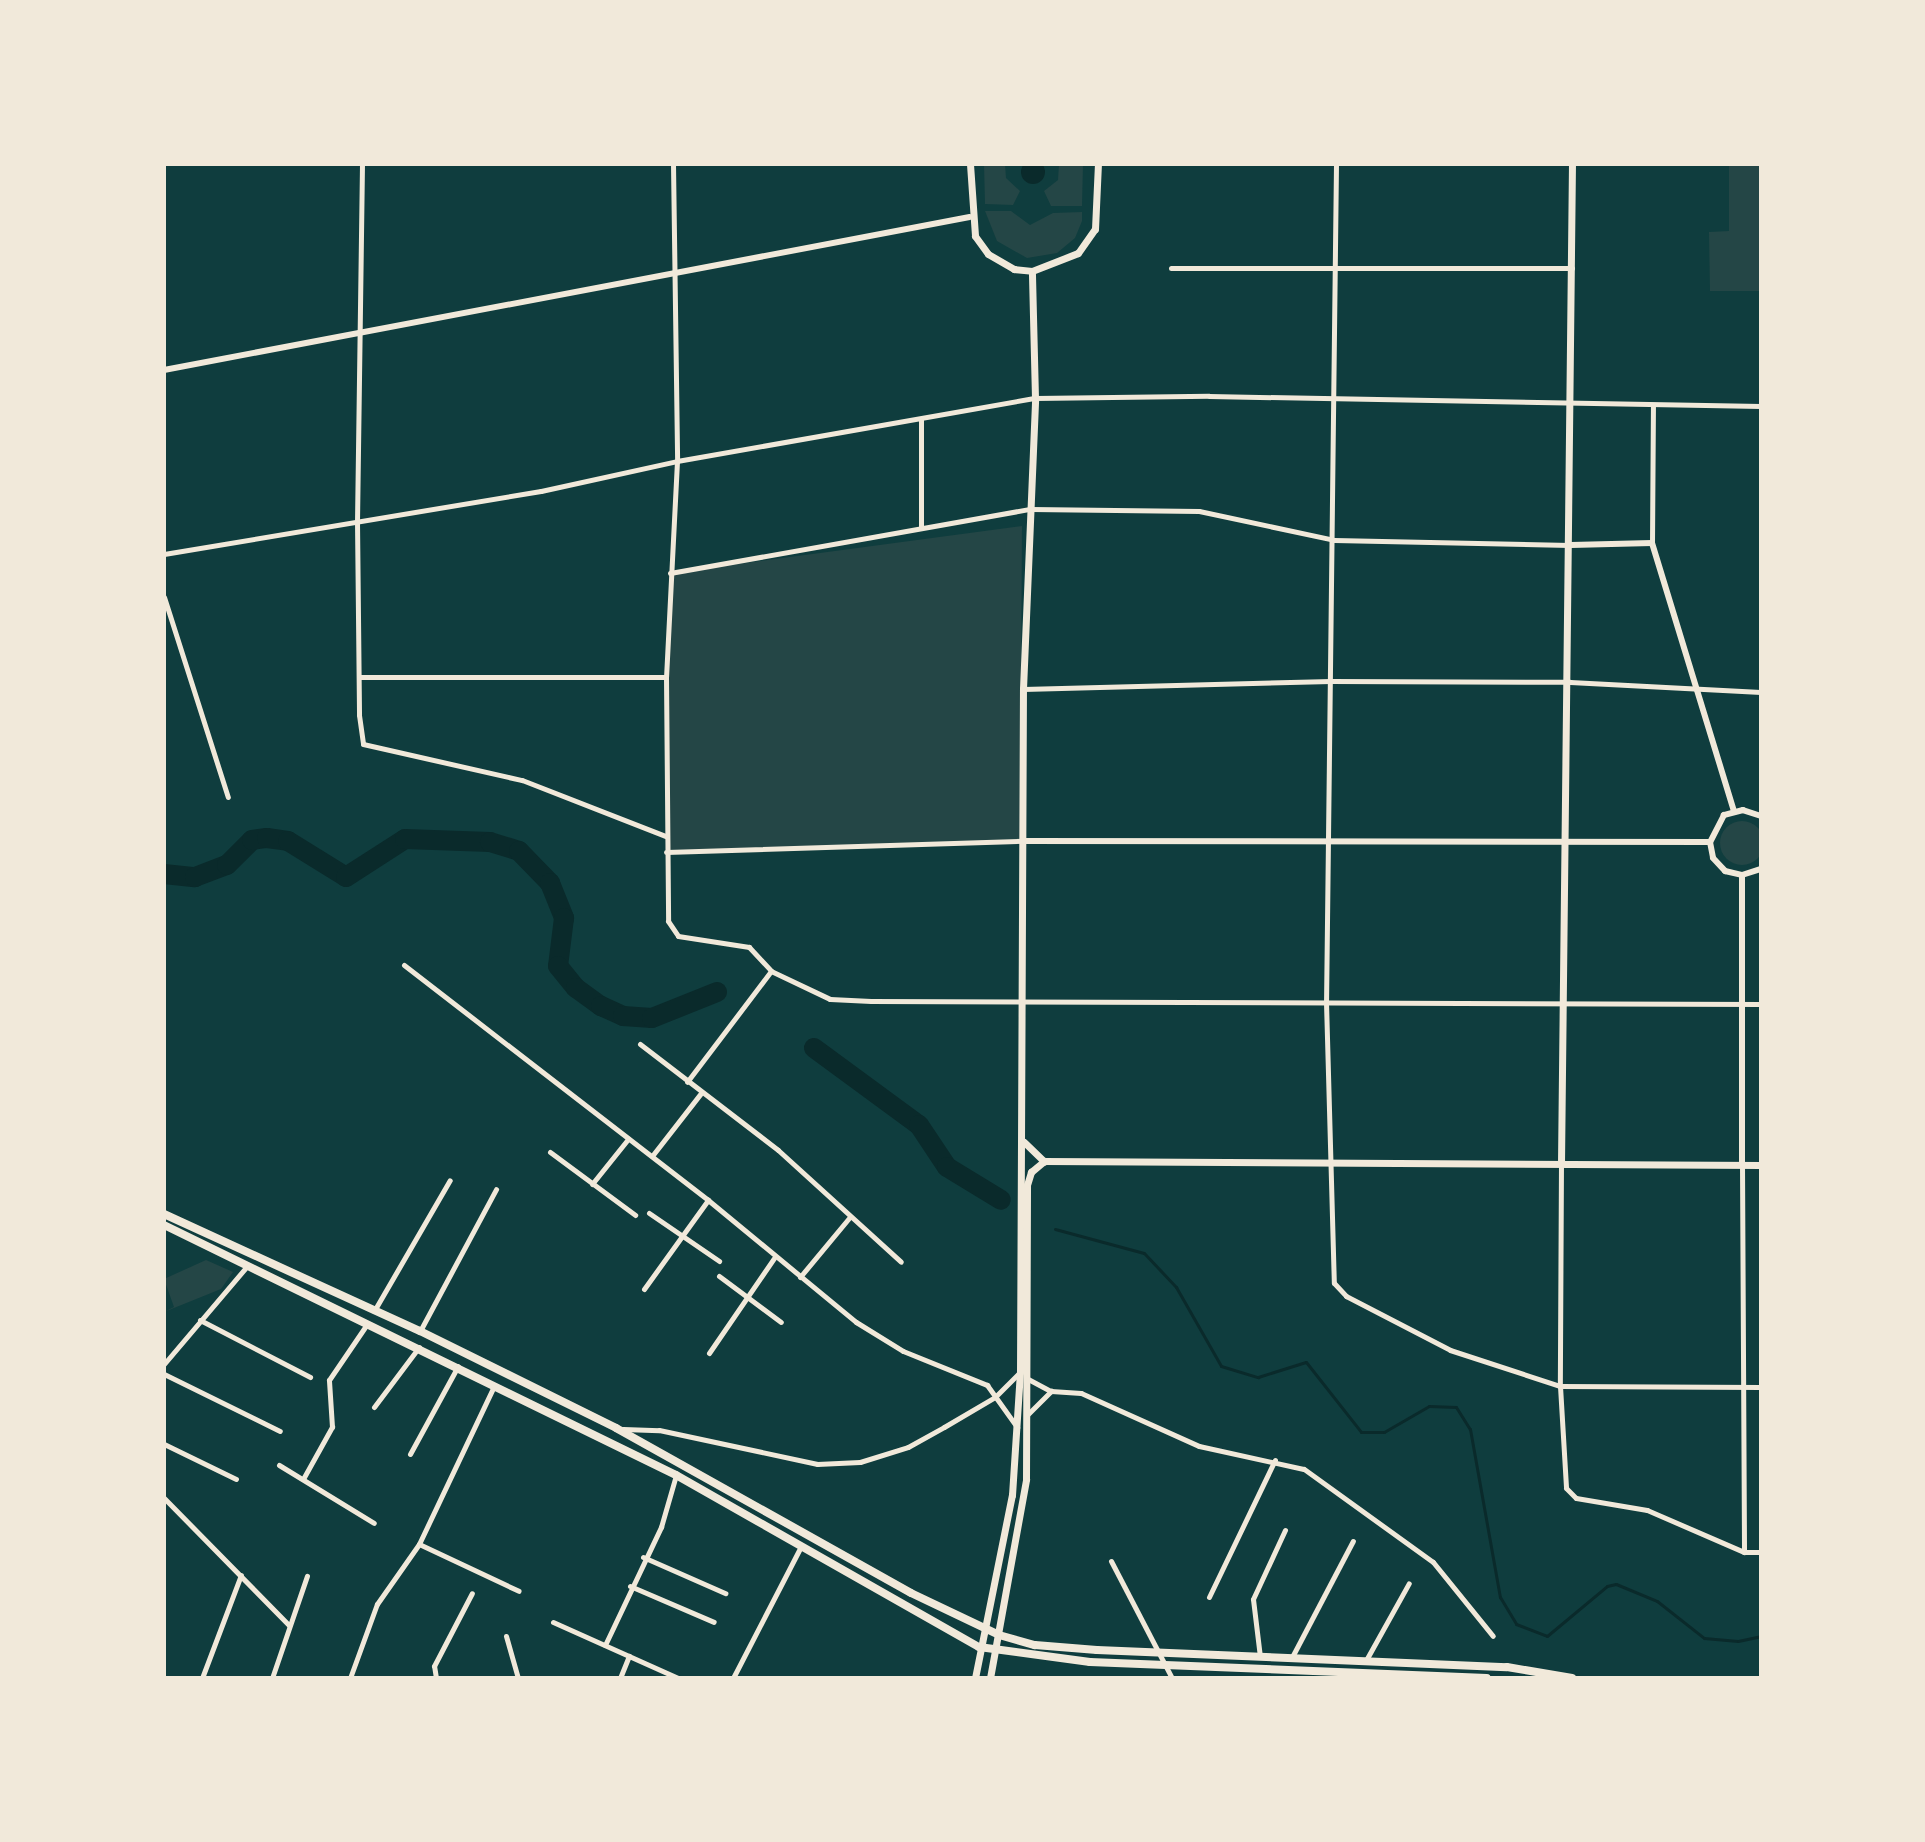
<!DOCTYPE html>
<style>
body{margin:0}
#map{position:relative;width:1925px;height:1842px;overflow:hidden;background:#0f3d3e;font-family:Karla,sans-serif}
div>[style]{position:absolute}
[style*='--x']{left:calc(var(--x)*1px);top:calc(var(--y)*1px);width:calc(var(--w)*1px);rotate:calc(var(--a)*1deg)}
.green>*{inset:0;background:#244646}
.round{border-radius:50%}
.water>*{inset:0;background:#0a2a2b}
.stream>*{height:3px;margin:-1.5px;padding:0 1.5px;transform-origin:1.5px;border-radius:1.5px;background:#0a2a2b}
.river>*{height:20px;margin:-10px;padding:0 10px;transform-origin:10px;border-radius:10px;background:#0a2a2b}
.minor>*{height:5px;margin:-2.5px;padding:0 2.5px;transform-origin:2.5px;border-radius:2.5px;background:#f1e9da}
.tertiary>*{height:6px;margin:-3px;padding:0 3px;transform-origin:3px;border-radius:3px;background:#f1e9da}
.secondary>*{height:7px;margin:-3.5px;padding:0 3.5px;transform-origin:3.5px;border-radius:3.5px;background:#f1e9da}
.primary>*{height:8px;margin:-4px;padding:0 4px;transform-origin:4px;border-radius:4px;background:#f1e9da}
span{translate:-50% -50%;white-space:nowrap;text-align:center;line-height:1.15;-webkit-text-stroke:8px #f1e9da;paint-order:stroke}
.frame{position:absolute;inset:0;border:166px solid #f1e9da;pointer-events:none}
</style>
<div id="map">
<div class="green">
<i style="clip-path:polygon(984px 164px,1005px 164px,1006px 178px,1020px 191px,1013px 205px,985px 204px)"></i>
<i style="clip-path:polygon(1059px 164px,1083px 164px,1082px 206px,1051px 206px,1044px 191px,1058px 180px)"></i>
<i style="clip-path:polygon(1729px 164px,1761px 164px,1761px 291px,1710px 291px,1709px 232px,1729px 231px)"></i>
<i style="clip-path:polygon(985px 211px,1011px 211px,1030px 225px,1053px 213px,1082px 212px,1082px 221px,1075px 238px,1057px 253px,1027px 258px,997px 241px)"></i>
<i style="clip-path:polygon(1022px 526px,1020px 844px,668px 850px,670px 573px)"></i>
<i class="round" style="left:1720px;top:821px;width:44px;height:44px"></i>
<i style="clip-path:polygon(206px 1260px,233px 1272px,221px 1289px,164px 1312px,174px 1307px,164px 1279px)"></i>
</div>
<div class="water">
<i class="round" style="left:1021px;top:160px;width:24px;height:24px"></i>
</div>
<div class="stream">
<i style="--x:1055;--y:1229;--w:92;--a:15.1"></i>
<i style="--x:1144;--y:1253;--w:47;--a:46.7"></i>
<i style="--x:1176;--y:1287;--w:91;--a:60.3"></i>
<i style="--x:1221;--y:1366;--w:39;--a:17"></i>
<i style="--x:1258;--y:1377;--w:50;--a:-17.4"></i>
<i style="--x:1306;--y:1362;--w:89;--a:51.8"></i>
<i style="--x:1361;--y:1432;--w:23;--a:0"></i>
<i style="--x:1384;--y:1432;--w:52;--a:-30"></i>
<i style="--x:1429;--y:1406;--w:27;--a:2"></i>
<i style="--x:1456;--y:1407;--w:26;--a:58"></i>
<i style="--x:1470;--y:1429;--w:171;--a:79.9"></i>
<i style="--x:1500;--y:1597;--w:31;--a:59"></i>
<i style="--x:1516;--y:1624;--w:33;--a:21"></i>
<i style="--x:1547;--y:1636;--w:78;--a:-39.8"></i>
<i style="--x:1607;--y:1586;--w:9;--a:-13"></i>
<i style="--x:1616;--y:1584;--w:44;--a:22.5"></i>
<i style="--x:1657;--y:1601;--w:60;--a:38.2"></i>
<i style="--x:1704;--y:1638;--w:34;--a:5"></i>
<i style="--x:1738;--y:1641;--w:24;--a:-12"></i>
</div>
<div class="river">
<i style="--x:164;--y:874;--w:31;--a:6"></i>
<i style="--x:195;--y:877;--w:34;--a:-21"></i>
<i style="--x:227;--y:865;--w:35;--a:-45"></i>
<i style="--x:252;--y:840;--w:15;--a:-8"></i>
<i style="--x:267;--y:838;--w:21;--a:8"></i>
<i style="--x:288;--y:841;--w:68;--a:31.8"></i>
<i style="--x:346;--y:877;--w:70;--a:-32.8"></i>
<i style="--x:405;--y:839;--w:85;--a:2"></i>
<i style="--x:490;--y:842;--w:30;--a:17"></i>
<i style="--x:519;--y:851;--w:45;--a:45.9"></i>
<i style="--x:550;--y:883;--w:38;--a:68"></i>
<i style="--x:564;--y:918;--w:48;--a:97.1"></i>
<i style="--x:558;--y:966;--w:28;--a:51"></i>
<i style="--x:576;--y:988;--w:31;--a:36"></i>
<i style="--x:601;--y:1006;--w:24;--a:24"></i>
<i style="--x:623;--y:1016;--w:29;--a:4"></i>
<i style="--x:652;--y:1018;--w:70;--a:-21.8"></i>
<i style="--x:814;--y:1048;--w:130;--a:36.3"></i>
<i style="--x:919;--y:1125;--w:50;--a:56.3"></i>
<i style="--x:947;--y:1167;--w:63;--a:31.4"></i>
</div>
<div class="minor">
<i style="--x:362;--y:164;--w:357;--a:90.8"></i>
<i style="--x:357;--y:521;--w:194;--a:89.4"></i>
<i style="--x:359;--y:715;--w:29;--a:82"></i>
<i style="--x:363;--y:744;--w:163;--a:12.8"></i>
<i style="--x:522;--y:780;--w:155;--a:21.3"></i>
<i style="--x:673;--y:164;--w:297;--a:89.2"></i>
<i style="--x:677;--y:461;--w:216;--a:92.9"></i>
<i style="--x:666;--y:677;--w:244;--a:89.5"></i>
<i style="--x:668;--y:921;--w:18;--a:56"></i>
<i style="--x:678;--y:936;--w:72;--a:8.8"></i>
<i style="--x:749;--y:947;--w:33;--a:47"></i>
<i style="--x:771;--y:971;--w:139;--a:127.1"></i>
<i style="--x:1336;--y:164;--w:838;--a:90.68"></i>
<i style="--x:1326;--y:1002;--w:281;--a:88.4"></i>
<i style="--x:1334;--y:1283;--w:18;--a:47"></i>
<i style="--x:1346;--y:1296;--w:117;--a:27.4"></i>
<i style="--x:1450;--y:1350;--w:116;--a:18.1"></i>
<i style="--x:1560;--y:1386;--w:201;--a:0.3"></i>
<i style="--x:1171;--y:268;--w:401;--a:0"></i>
<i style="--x:921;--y:419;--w:108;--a:90"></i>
<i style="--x:1652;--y:543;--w:138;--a:-89.6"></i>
<i style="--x:164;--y:554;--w:382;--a:-9.5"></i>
<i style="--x:541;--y:491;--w:139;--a:-12.4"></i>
<i style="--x:677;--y:461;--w:364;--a:-10"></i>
<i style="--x:1035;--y:398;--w:174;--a:-0.7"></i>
<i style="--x:1209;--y:396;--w:552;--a:1.04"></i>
<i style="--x:670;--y:573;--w:367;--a:-10.1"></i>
<i style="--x:1031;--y:509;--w:168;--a:0.7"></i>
<i style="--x:1199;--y:511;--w:138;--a:12.1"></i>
<i style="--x:1334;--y:540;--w:236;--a:1.2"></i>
<i style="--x:164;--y:597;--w:210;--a:72.3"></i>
<i style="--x:359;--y:677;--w:307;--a:0"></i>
<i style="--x:1023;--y:689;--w:308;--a:-1.5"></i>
<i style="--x:1331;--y:681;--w:239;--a:0.2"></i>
<i style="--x:1570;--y:682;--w:191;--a:3"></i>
<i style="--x:666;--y:852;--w:357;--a:-1.8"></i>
<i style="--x:404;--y:965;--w:384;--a:37.7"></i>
<i style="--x:708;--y:1200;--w:192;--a:39.5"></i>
<i style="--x:856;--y:1322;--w:55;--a:31.7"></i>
<i style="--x:903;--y:1351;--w:91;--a:22"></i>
<i style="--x:987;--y:1385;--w:52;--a:54.5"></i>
<i style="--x:771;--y:971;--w:65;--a:25.4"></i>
<i style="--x:830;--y:999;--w:41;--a:2.8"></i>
<i style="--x:871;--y:1001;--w:890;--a:0.19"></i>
<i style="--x:640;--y:1044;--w:174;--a:37.5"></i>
<i style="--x:778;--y:1150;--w:166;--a:42.3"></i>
<i style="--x:550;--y:1152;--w:106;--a:36.5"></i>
<i style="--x:652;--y:1156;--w:80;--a:-52.1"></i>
<i style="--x:1561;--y:1163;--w:223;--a:90.3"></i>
<i style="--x:1560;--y:1386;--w:102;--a:86.6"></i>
<i style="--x:1566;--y:1488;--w:14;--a:45"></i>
<i style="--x:1576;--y:1498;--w:72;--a:9.6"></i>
<i style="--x:1647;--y:1510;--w:106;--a:23.4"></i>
<i style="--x:1744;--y:1552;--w:17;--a:0"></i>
<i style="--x:1742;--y:1164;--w:388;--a:89.7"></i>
<i style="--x:592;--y:1184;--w:58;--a:-51.3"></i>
<i style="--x:649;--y:1213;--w:85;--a:34.4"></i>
<i style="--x:719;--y:1276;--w:77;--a:36.6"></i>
<i style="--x:800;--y:1277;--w:77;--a:-50.3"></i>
<i style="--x:644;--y:1289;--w:110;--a:-54.3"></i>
<i style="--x:374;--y:1311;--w:151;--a:-59.9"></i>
<i style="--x:200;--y:1320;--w:124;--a:27.4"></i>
<i style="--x:420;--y:1331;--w:161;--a:-61.8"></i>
<i style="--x:709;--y:1353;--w:115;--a:-55.6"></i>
<i style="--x:164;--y:1364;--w:128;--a:-49.7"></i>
<i style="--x:164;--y:1374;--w:129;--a:26.2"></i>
<i style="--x:1028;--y:1379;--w:26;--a:28"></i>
<i style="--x:1051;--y:1391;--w:30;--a:4"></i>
<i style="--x:1081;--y:1393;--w:129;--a:24.2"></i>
<i style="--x:1199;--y:1446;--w:107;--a:12.4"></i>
<i style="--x:1304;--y:1469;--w:159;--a:35.8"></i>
<i style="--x:1433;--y:1562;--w:95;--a:51"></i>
<i style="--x:374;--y:1407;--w:75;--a:-53.1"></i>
<i style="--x:1028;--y:1414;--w:33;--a:-45"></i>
<i style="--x:623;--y:1429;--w:36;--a:2"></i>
<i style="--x:659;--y:1430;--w:162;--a:12.1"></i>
<i style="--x:817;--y:1464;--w:43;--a:-2.7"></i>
<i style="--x:860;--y:1462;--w:50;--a:-17.4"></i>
<i style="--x:908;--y:1447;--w:41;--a:-29.1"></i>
<i style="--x:944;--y:1427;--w:59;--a:-30.5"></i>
<i style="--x:995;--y:1397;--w:34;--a:-45"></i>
<i style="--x:164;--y:1444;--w:80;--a:25.9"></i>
<i style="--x:410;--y:1454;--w:100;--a:-61.4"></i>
<i style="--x:279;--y:1465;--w:111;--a:31.4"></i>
<i style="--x:303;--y:1479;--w:60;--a:-60.9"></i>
<i style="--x:332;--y:1427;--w:47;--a:-93.7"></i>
<i style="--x:329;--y:1380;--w:68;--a:-55.8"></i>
<i style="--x:164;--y:1498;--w:178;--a:45.5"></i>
<i style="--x:419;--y:1544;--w:110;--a:25.2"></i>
<i style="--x:643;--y:1557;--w:90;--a:23.7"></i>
<i style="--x:1111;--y:1561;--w:132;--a:62.5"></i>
<i style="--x:630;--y:1586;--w:91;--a:23.2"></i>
<i style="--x:1209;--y:1597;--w:152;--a:-64.3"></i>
<i style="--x:553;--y:1622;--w:137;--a:24.1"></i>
<i style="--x:506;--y:1636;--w:44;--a:74.1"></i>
<i style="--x:605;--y:1645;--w:131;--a:-64.6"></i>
<i style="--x:661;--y:1527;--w:54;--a:-73.9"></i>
<i style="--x:1260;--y:1657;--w:58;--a:-96.9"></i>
<i style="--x:1253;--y:1599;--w:76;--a:-65.1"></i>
<i style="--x:1292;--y:1657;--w:131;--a:-62.3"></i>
<i style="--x:1365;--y:1662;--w:90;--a:-60.9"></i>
<i style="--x:202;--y:1678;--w:110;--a:-69.3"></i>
<i style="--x:272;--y:1678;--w:108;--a:-71.1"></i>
<i style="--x:350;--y:1678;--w:79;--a:-70"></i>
<i style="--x:377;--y:1604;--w:73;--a:-55"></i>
<i style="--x:419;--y:1544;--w:175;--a:-64.6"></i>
<i style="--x:436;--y:1678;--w:12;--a:-99"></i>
<i style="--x:434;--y:1666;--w:82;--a:-62.5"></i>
<i style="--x:620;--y:1678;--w:24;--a:-68"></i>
<i style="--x:733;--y:1678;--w:148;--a:-62.7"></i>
</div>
<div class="tertiary">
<i style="--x:164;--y:370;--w:820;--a:-10.75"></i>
<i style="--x:1571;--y:545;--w:81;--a:-1.4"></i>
<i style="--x:1652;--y:543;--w:280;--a:73"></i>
<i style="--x:1761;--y:816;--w:19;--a:-162"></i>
<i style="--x:1743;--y:810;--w:20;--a:165"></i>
<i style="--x:1724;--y:815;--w:30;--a:117"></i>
<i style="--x:1710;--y:842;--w:16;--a:79"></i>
<i style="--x:1713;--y:858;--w:18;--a:47"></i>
<i style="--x:1725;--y:871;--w:17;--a:13"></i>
<i style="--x:1742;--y:875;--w:20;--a:-18"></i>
<i style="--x:1023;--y:841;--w:687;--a:0.08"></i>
<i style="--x:1742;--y:875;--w:288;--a:90"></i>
</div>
<div class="secondary">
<i style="--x:970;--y:164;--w:72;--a:86"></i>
<i style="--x:975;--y:236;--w:22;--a:54"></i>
<i style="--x:988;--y:254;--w:30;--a:30"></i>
<i style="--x:1014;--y:269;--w:18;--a:6"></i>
<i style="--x:1032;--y:271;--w:49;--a:-21.4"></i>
<i style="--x:1078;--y:253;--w:29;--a:-55"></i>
<i style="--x:1095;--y:229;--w:65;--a:-87.4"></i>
<i style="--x:1024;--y:1142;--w:28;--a:44"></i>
<i style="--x:1044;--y:1161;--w:717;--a:0.32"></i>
<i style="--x:1561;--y:1163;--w:999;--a:-89.37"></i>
<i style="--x:975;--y:1678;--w:187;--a:-78.6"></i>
<i style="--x:1012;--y:1495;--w:123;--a:-86.3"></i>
<i style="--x:1020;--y:1372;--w:683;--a:-89.75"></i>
<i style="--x:1023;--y:689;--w:291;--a:-87.6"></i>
<i style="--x:1035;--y:398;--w:127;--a:-91.4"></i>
<i style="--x:990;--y:1678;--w:202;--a:-79.7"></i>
<i style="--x:1026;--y:1479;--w:294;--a:-89.8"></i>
<i style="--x:1027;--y:1185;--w:14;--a:-73"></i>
<i style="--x:1031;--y:1172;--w:17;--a:-40"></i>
</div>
<div class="primary">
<i style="--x:164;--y:1214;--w:281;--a:24.6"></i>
<i style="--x:420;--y:1331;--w:219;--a:26.3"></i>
<i style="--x:616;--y:1428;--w:338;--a:29.2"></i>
<i style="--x:911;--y:1593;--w:98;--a:25.5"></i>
<i style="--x:999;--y:1635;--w:37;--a:16"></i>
<i style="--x:1035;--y:1645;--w:62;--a:4.6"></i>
<i style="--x:1097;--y:1650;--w:410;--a:2.4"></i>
<i style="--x:1507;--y:1667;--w:66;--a:9.6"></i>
<i style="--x:164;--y:1225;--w:570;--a:26.03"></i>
<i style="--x:676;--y:1475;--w:348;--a:29.6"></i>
<i style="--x:979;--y:1647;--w:112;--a:7.7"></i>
<i style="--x:1090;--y:1662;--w:397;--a:2.3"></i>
</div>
<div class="frame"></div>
</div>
